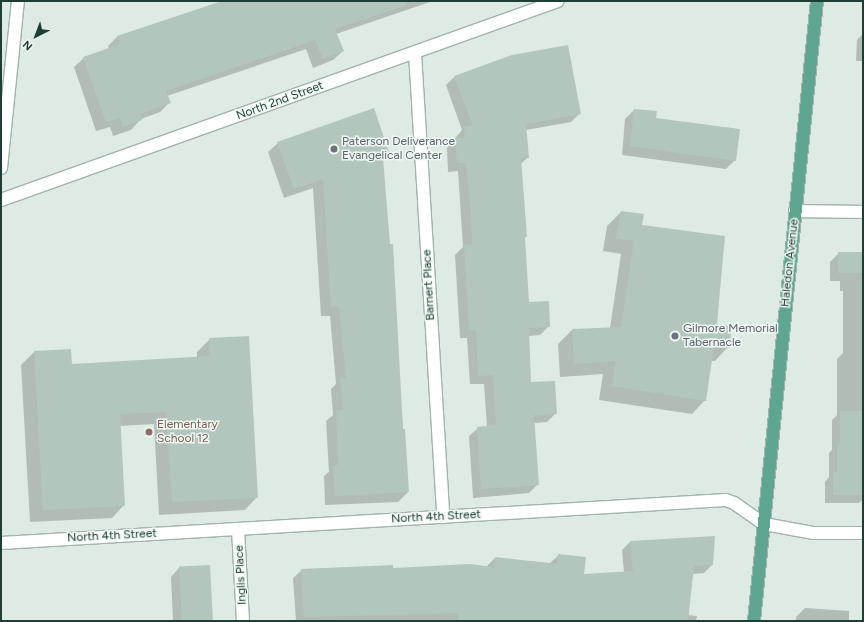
<!DOCTYPE html>
<html>
<head>
<meta charset="utf-8">
<style>
  body { margin:0 }
  #map { position:relative; width:864px; height:622px; overflow:hidden; background:#deebe5; font-family:Figtree,sans-serif }
  div>[style] { position:absolute }
  .shadow>* { inset:0; background:#0003 }
  .building>* { inset:0; background:#b3c6be; transform-origin:0 0 }
  .roads { filter:drop-shadow(1px 0 #a1b3ac) drop-shadow(-1px 0 #a1b3ac) drop-shadow(0 1px #a1b3ac) drop-shadow(0 -1px #a1b3ac) }
  .minor>* { height:12px; margin:-6px; padding:0 6px; transform-origin:6px; border-radius:6px; background:#fff }
  .primary>* { height:12px; margin:-6px; padding:0 6px; transform-origin:6px; border-radius:6px; background:#5ea592 }
  .dots>* { width:11px; height:11px; translate:-50% -50%; box-sizing:border-box; border:2px solid #eff8f3; border-radius:50% }
  span { translate:-50% -50%; white-space:nowrap; text-align:center; line-height:1.15; -webkit-text-stroke:3px #eff8f3; paint-order:stroke }
  .street-label { font-size:12px; color:#1e3d34 }
  .worship-label { font-size:12px; color:#5b616d }
  .left { translate:0 -50%; text-align:left }
  .education-label { font-size:12px; color:#785e54 }
  .frame { position:absolute; inset:0; border:2px solid #1e3d34; pointer-events:none }
  .north { position:absolute; left:16px; top:16px; width:40px; height:40px; -webkit-text-stroke:3px #eff8f3; paint-order:stroke; rotate:222deg; font-size:11px; font-weight:700; line-height:16px; text-align:center; color:#1e3d34 }
  .north::after { content:''; display:block; margin:auto; width:14px; height:18px; background:#1e3d34; clip-path:polygon(50% 0,100% 100%,50% 72%,0 100%) }
</style>
</head>
<body>
<div id="map">
  <div class="shadow">
    <div style="clip-path:polygon(225px 1px,433px 1px,336px 34px,343px 51px,333px 60px,313px 68px,306px 49px,167px 96px,169px 103px,160px 112px,141px 119px,131px 130px,113px 136px,110px 127px,96px 131px,74px 67px,84px 58px,109px 49px,108px 46px,117px 37px)"></div>
    <div style="clip-path:polygon(863px 34px,863px 61px,856px 61px,857px 40px)"></div>
    <div style="clip-path:polygon(454px 77px,580px 113px,571px 122px,526px 130px,528px 157px,520px 165px,528px 303px,549px 326px,540px 335px,528px 336px,530px 384px,556px 413px,547px 422px,534px 423px,538px 484px,529px 493px,473px 498px,469px 436px,478px 428px,487px 427px,484px 384px,470px 384px,467px 338px,460px 338px,455px 255px,463px 247px,458px 171px,448px 172px,447px 148px,462px 130px,446px 85px)"></div>
    <div style="clip-path:polygon(634px 110px,655px 119px,735px 160px,726px 169px,622px 155px,625px 119px)"></div>
    <div style="clip-path:polygon(278px 143px,389px 155px,382px 162px,408px 492px,398px 502px,325px 505px,324px 476px,329px 472px,326px 421px,333px 415px,331px 389px,336px 384px,330px 316px,321px 316px,313px 188px,284px 198px,268px 152px)"></div>
    <div style="clip-path:polygon(621px 212px,641px 226px,716px 325px,728px 347px,715px 361px,711px 361px,705px 400px,692px 414px,599px 400px,603px 374px,560px 377px,558px 344px,572px 330px,610px 328px,621px 254px,603px 251px,607px 226px)"></div>
    <div style="clip-path:polygon(839px 253px,863px 253px,863px 499px,859px 503px,825px 503px,825px 482px,829px 477px,829px 453px,832px 450px,832px 420px,837px 415px,837px 359px,843px 353px,843px 291px,840px 291px,840px 281px,830px 281px,830px 262px)"></div>
    <div style="clip-path:polygon(210px 339px,257px 497px,245px 510px,159px 515px,154px 424px,120px 426px,124px 505px,112px 518px,30px 522px,21px 365px,34px 352px,71px 365px,197px 358px,197px 352px)"></div>
    <div style="clip-path:polygon(630px 542px,712px 565px,704px 573px,692px 574px,688px 615px,697px 616px,696px 621px,296px 621px,293px 578px,302px 570px,486px 567px,495px 558px,550px 563px,559px 555px,583px 575px,624px 573px,622px 550px)"></div>
    <div style="clip-path:polygon(179px 568px,211px 621px,173px 621px,171px 577px)"></div>
    <div style="clip-path:polygon(805px 608px,849px 611px,849px 621px,796px 621px,796px 617px)"></div>
  </div>
  <div class="building">
    <div style="clip-path:polygon(222px 1px,406px 1px,407px 5px,335px 29px,344px 51px,323px 59px,315px 40px,166px 91px,171px 103px,140px 114px,142px 120px,123px 127px,120px 118px,106px 122px,83px 57px,120px 44px,117px 36px)"></div>
    <div style="clip-path:polygon(568px 45px,581px 114px,526px 124px,529px 158px,521px 158px,527px 237px,525px 237px,529px 302px,549px 301px,550px 327px,529px 328px,531px 382px,555px 381px,557px 414px,534px 415px,539px 485px,481px 489px,477px 427px,496px 425px,493px 375px,478px 376px,476px 330px,469px 330px,464px 245px,472px 244px,471px 213px,466px 163px,457px 163px,455px 138px,465px 138px,464px 127px,473px 126px,454px 76px,512px 55px)"></div>
    <div style="clip-path:polygon(374px 108px,390px 155px,383px 158px,390px 244px,393px 244px,403px 429px,405px 429px,409px 492px,335px 496px,333px 466px,338px 465px,336px 410px,343px 410px,340px 378px,346px 378px,339px 307px,331px 307px,323px 179px,294px 189px,277px 142px)"></div>
    <div style="clip-path:polygon(634px 109px,657px 111px,656px 118px,740px 129px,736px 161px,630px 146px)"></div>
    <div style="clip-path:polygon(621px 211px,644px 214px,642px 225px,725px 236px,717px 324px,732px 327px,729px 348px,714px 346px,706px 401px,612px 386px,616px 361px,574px 364px,572px 329px,621px 327px,634px 241px,616px 238px)"></div>
    <div style="left:838px;top:252px;width:25px;height:21px"></div>
    <div style="clip-path:polygon(249px 336px,258px 498px,172px 502px,166px 412px,120px 414px,125px 506px,43px 510px,34px 351px,71px 349px,72px 364px,210px 356px,209px 338px)"></div>
    <div style="clip-path:polygon(840px 411px,863px 411px,863px 495px,833px 495px,833px 472px,837px 472px,837px 444px,840px 444px)"></div>
    <div style="clip-path:polygon(715px 536px,713px 565px,694px 566px,688px 621px,458px 621px,459px 613px,304px 617px,301px 569px,393px 565px,393px 568px,470px 564px,494px 567px,495px 557px,557px 564px,558px 554px,586px 557px,584px 574px,633px 571px,630px 541px)"></div>
    <div style="left:210px;top:565px;width:56px;height:31px;rotate:87deg"></div>
  </div>
  <div class="roads">
    <div class="minor">
      <div style="left:415px;top:53px;width:465px;rotate:86.5deg"></div>
      <div style="left:1px;top:168px;width:168px;rotate:-84.2deg"></div>
      <div style="left:1px;top:200px;width:591px;rotate:-19.66deg"></div>
      <div style="left:795px;top:211px;width:68px;rotate:0.8deg"></div>
      <div style="left:238px;top:529px;width:92px;rotate:86.9deg"></div>
      <div style="left:1px;top:543px;width:726px;rotate:-3.39deg"></div>
      <div style="left:726px;top:500px;width:9px;rotate:21deg"></div>
      <div style="left:734px;top:503px;width:37px;rotate:35deg"></div>
      <div style="left:764px;top:524px;width:51px;rotate:10.2deg"></div>
      <div style="left:814px;top:533px;width:49px"></div>
    </div>
    <div class="primary">
      <div style="left:754px;top:621px;width:623px;rotate:-84.2deg"></div>
    </div>
  </div>
  <div class="dots">
    <div style="left:334px;top:149px;background:#6b7280"></div>
    <div style="left:675px;top:336px;background:#6b7280"></div>
    <div style="left:149px;top:432px;background:#8d6e63"></div>
  </div>
  <div class="street-label">
    <span style="left:280px;top:101px;rotate:-20deg">North 2nd Street</span>
    <span style="left:790px;top:263px;rotate:-84deg">Haledon Avenue</span>
    <span style="left:429px;top:285px;rotate:-93deg">Barnert Place</span>
    <span style="left:436px;top:517px;rotate:-3deg">North 4th Street</span>
    <span style="left:112px;top:536px;rotate:-3deg">North 4th Street</span>
    <span style="left:241px;top:575px;rotate:-93deg">Inglis Place</span>
  </div>
  <div class="worship-label">
    <span class="left" style="left:342px;top:149px">Paterson Deliverance<br>Evangelical Center</span>
    <span class="left" style="left:683px;top:336px">Gilmore Memorial<br>Tabernacle</span>
  </div>
  <div class="education-label">
    <span class="left" style="left:157px;top:432px">Elementary<br>School 12</span>
  </div>
  <div class="frame"></div>
  <div class="north">N</div>
</div>
</body>
</html>
